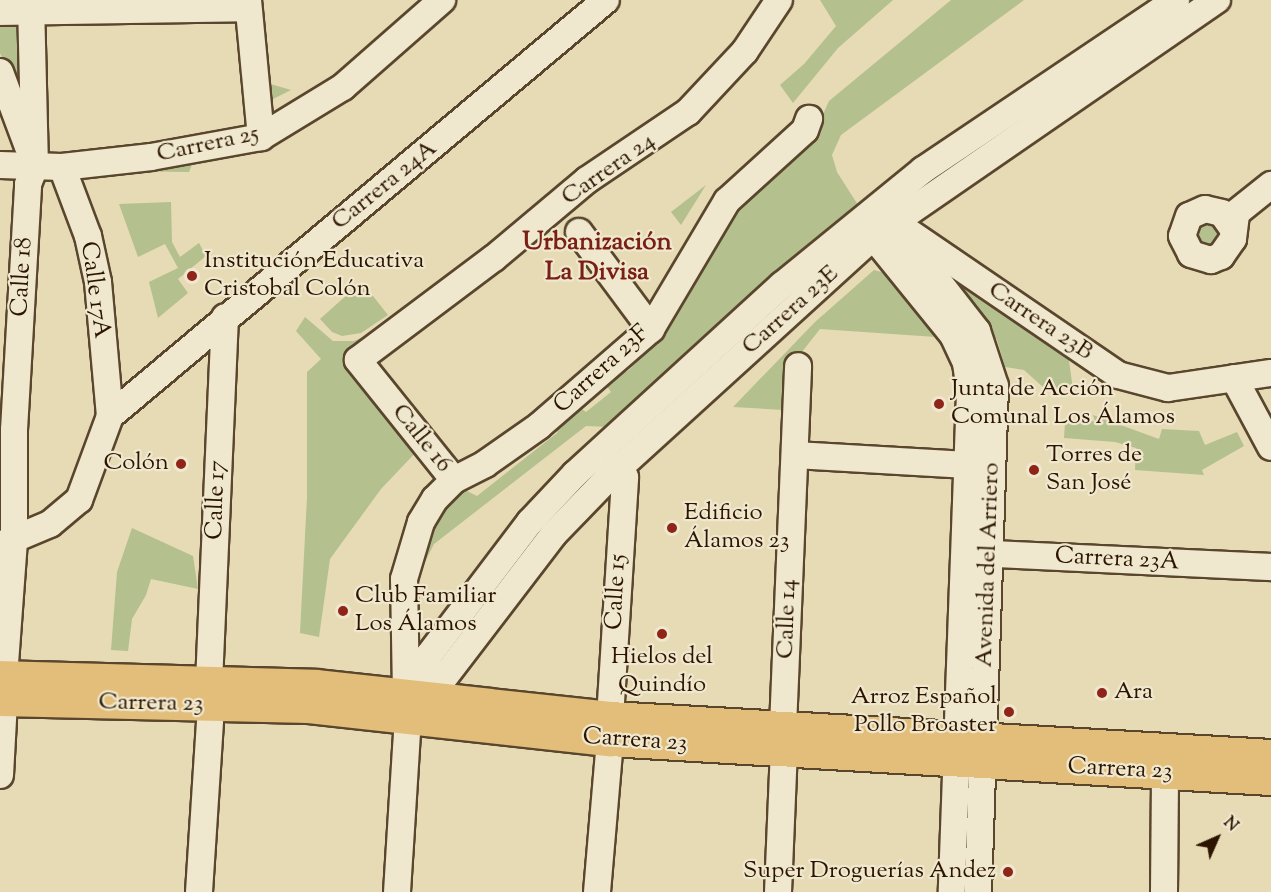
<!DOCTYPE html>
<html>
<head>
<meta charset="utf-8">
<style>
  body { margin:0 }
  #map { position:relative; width:1271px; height:892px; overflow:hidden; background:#e6dbb5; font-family:"Sorts Mill Goudy",serif }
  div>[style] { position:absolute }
  .green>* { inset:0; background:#b4c08e }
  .roads { filter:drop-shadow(2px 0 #5a462d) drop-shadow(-2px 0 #5a462d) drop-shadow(0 2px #5a462d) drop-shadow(0 -2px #5a462d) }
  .minor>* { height:26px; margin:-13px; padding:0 13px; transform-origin:13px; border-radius:13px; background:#efe8cf }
  .major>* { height:32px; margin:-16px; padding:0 16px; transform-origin:16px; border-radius:16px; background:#e3be7a }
  .dots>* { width:16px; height:16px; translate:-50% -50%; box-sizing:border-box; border:3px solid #efe8cf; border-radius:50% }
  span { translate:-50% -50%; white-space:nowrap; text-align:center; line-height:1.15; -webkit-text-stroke:4.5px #efe8cf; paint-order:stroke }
  .street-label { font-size:24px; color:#2c1400 }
  .poi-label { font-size:24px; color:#2c1400 }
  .left { translate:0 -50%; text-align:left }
  .right { translate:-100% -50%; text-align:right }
  .neighbourhood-label { font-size:26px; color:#7a1f14; font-weight:700 }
  .north { position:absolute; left:1187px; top:808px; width:60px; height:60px; -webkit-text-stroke:4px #efe8cf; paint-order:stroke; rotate:45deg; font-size:16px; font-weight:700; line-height:24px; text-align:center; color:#2c1400 }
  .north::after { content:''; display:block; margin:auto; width:21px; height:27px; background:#2c1400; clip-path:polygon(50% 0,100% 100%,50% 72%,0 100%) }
</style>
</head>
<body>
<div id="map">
  <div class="green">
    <div style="clip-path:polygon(820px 0,893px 0,838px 48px,793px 103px,780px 85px,804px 64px,836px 26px)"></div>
    <div style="clip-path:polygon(951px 0,1024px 0,841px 135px,832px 155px,837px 172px,858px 205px,610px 427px,586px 426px,434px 544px,417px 578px,429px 531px,454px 494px,465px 490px,477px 496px,557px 433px,560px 421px,578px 406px,586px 412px,611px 392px,606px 385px,629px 370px,664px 334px,741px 201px,819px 123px,829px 101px)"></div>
    <div style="clip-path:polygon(12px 20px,22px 26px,22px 106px,0 53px,0 22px)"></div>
    <div style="clip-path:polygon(267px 83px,291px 90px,267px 102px)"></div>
    <div style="clip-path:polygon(195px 157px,189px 172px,105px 171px)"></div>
    <div style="clip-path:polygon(706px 185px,681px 225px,671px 212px)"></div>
    <div style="clip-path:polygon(171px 202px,172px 242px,180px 257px,199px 243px,206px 256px,178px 279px,188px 293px,158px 318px,149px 282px,178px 268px,165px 244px,138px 257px,119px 204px)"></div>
    <div style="clip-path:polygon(1211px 220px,1223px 231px,1216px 248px,1198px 246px,1193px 229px,1196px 224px)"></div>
    <div style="clip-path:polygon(940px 264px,1068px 354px,1073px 389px,1044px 388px,1024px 370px,1005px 367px,997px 340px)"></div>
    <div style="clip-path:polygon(874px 270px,899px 277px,936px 337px,820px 329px,790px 367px,783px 410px,733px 407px,815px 322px)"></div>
    <div style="clip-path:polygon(358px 285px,365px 286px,388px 315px,361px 333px,342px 336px,332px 332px,320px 319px)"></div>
    <div style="clip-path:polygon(305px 317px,333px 341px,354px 341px,374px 332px,376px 335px,346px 357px,419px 449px,381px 489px,330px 559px,319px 637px,300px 633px,307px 497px,307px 372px,321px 359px,296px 331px)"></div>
    <div style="clip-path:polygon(1093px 415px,1159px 439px,1162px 429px,1199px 431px,1205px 445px,1237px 432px,1244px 446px,1202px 470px,1204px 475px,1135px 470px,1136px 448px,1115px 442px,1064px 438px,1065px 423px,1095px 421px)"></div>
    <div style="clip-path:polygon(132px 528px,193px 556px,198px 589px,151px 579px,146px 595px,132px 619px,128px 651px,111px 650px,117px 572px)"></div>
  </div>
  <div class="roads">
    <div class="minor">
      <div style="left:248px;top:0;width:138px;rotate:84.6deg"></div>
      <div style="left:0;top:12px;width:248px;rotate:-0.9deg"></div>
      <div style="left:0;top:72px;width:80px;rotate:69.5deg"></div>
      <div style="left:0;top:165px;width:62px;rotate:1.8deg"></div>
      <div style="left:62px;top:167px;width:90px;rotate:-6.4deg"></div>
      <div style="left:151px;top:157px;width:112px;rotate:-10.3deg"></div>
      <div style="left:261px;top:137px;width:96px;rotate:-31.4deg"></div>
      <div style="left:343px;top:87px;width:132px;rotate:-41.3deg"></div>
      <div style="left:62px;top:167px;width:74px;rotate:69.4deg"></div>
      <div style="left:88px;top:236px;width:47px;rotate:77.7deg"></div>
      <div style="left:98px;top:282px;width:135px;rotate:84.9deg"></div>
      <div style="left:881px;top:208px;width:156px;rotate:52deg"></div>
      <div style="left:977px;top:331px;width:58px;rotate:71.9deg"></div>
      <div style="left:995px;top:386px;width:506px;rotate:91.92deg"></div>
      <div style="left:863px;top:224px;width:143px;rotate:51deg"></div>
      <div style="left:953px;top:335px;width:31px;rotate:65deg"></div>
      <div style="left:966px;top:363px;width:30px;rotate:82deg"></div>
      <div style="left:970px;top:393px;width:499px;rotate:92.1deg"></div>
      <div style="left:1233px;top:229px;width:19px;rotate:-125deg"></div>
      <div style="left:1222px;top:213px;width:17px;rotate:-167deg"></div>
      <div style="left:1205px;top:209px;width:17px;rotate:156deg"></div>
      <div style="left:1189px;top:216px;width:21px;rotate:109deg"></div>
      <div style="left:1182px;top:236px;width:20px;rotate:63deg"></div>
      <div style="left:1191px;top:254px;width:21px;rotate:17deg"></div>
      <div style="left:1211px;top:260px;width:11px;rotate:-22deg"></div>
      <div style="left:1221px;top:256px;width:21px;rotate:-55deg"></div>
      <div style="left:1233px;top:239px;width:26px;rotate:-83deg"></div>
      <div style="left:1236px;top:213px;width:45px;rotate:-38.7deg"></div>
      <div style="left:579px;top:232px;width:121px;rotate:53.4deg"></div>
      <div style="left:910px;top:233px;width:252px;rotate:34.3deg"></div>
      <div style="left:1118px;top:375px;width:52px;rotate:14.6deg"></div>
      <div style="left:1168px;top:388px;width:104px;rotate:-8.3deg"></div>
      <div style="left:1234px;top:378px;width:78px;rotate:61.8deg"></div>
      <div style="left:795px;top:455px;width:190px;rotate:3.3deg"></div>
      <div style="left:454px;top:480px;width:154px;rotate:-128.7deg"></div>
      <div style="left:358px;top:360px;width:170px;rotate:-36.9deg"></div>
      <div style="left:494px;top:258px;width:121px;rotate:-40deg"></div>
      <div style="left:587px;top:180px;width:122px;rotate:-34deg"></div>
      <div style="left:688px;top:112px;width:83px;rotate:-46.9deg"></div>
      <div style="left:745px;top:51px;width:61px;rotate:-56.3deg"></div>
      <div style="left:0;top:545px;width:54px;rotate:-22.8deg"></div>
      <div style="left:50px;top:524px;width:38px;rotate:-40deg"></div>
      <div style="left:79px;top:500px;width:90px;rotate:-69.7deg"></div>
      <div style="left:110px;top:416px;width:647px;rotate:-39.99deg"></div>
      <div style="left:973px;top:553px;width:298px;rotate:2.7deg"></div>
      <div style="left:4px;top:677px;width:135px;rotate:-85.8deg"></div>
      <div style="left:14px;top:542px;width:112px;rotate:-90deg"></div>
      <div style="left:14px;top:430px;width:246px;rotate:-86.7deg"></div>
      <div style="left:28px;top:184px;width:18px;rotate:-68deg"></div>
      <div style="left:35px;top:167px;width:167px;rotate:-91.4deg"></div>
      <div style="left:209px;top:683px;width:366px;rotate:-87.5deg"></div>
      <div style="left:406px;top:693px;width:44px;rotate:-58.8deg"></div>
      <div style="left:429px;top:655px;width:167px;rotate:-52.8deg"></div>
      <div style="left:530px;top:522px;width:66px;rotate:-46.8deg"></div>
      <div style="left:575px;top:474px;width:280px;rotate:-42.4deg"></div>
      <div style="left:782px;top:285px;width:182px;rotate:-39.2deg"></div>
      <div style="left:923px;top:170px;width:305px;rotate:-33.9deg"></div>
      <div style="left:406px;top:693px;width:114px;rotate:-91deg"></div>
      <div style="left:404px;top:579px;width:59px;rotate:-73.4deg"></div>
      <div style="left:421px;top:522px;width:27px;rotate:-59deg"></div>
      <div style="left:435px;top:499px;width:27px;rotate:-45deg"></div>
      <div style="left:454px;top:480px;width:35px;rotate:-27deg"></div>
      <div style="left:485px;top:464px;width:66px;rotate:-35.1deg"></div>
      <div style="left:539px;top:426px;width:148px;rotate:-40.9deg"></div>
      <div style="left:651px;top:329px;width:149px;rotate:-59.3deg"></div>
      <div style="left:727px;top:201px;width:105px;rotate:-42.3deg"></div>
      <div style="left:805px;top:130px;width:12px;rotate:-70deg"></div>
      <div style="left:430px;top:696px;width:203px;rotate:-52.6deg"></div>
      <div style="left:553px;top:535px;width:78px;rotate:-46deg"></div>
      <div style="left:607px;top:479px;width:360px;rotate:-42.3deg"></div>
      <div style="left:873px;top:237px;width:418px;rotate:-34.6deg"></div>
      <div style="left:610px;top:718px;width:241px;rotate:-86.4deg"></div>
      <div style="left:625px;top:477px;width:12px;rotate:-114deg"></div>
      <div style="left:783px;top:727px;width:361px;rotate:-87.6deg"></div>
      <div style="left:0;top:775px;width:75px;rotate:-86.9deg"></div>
      <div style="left:199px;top:892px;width:187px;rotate:-86.3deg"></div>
      <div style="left:397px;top:892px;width:176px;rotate:-86.4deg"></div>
      <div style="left:597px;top:892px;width:153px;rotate:-85.1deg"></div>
      <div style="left:778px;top:892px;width:142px;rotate:-87.6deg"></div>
      <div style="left:1164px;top:892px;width:120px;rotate:-89.5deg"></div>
    </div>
    <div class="major">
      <div style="left:0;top:677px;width:316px;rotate:1.6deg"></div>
      <div style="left:316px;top:686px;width:296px;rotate:6.2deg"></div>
      <div style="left:610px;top:718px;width:662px;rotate:3.29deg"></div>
      <div style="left:0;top:700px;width:309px;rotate:1.3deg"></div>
      <div style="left:309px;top:707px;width:303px;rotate:6.3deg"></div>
      <div style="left:610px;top:740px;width:662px;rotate:3.38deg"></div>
    </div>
  </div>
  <div class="dots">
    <div style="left:192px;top:276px;background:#8f2418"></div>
    <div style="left:939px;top:404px;background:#8f2418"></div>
    <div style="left:181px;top:464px;background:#8f2418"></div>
    <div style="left:1034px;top:470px;background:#8f2418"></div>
    <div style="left:672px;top:528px;background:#8f2418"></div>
    <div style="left:343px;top:611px;background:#8f2418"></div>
    <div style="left:662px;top:634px;background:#8f2418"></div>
    <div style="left:1102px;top:693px;background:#8f2418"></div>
    <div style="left:1009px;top:712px;background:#8f2418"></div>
    <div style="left:1008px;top:872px;background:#8f2418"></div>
  </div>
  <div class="street-label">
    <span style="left:208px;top:145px;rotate:-12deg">Carrera 25</span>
    <span style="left:609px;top:170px;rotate:-35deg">Carrera 24</span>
    <span style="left:385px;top:186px;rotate:-39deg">Carrera 24A</span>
    <span style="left:23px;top:277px;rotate:-87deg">Calle 18</span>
    <span style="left:94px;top:290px;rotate:82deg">Calle 17A</span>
    <span style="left:791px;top:311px;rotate:-42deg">Carrera 23E</span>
    <span style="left:1040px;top:322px;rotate:34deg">Carrera 23B</span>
    <span style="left:602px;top:370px;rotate:-42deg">Carrera 23F</span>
    <span style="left:421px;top:439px;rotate:51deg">Calle 16</span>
    <span style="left:217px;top:500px;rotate:-88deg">Calle 17</span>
    <span style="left:1117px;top:560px;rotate:3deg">Carrera 23A</span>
    <span style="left:989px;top:565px;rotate:-88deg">Avenida del Arriero</span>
    <span style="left:617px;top:592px;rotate:-87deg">Calle 15</span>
    <span style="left:788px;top:619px;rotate:-88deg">Calle 14</span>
    <span style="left:151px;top:704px;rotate:1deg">Carrera 23</span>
    <span style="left:635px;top:741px;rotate:4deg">Carrera 23</span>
    <span style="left:1120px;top:770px;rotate:3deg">Carrera 23</span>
  </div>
  <div class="poi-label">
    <span class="left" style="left:204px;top:276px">Institución Educativa<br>Cristobal Colón</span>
    <span class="left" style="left:951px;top:404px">Junta de Acción<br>Comunal Los Álamos</span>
    <span class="left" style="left:1046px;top:470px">Torres de<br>San José</span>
    <span class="right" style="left:169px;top:464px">Colón</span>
    <span class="left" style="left:684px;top:528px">Edificio<br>Álamos 23</span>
    <span class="left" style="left:355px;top:611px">Club Familiar<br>Los Álamos</span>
    <span style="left:662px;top:672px">Hielos del<br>Quindío</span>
    <span class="left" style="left:1114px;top:693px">Ara</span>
    <span class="right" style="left:997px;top:712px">Arroz Español<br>Pollo Broaster</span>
    <span class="right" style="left:996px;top:872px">Super Droguerías Andez</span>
  </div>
  <div class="neighbourhood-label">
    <span style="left:597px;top:258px">Urbanización<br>La Divisa</span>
  </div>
  <div class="north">N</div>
</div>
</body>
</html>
